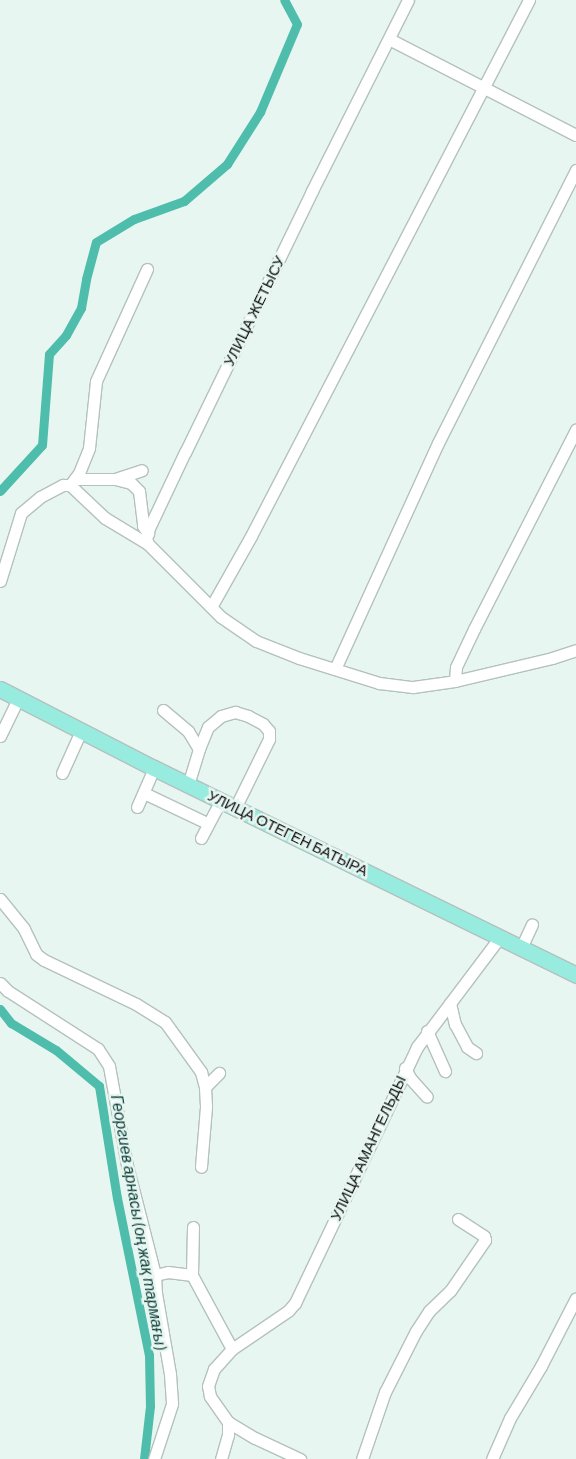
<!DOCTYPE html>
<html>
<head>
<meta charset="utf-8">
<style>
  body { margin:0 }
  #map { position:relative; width:576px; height:1459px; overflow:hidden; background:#e8f6f2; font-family:Barlow,sans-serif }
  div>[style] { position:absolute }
  .canal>* { height:9px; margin:-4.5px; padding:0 4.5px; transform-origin:4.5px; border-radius:4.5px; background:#4fbdab }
  .roads { filter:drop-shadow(1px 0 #b4c1be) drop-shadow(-1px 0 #b4c1be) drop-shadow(0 1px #b4c1be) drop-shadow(0 -1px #b4c1be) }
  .minor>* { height:11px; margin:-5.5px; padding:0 5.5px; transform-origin:5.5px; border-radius:5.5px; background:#fff }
  .major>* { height:15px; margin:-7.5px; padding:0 7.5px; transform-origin:7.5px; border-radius:7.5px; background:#97ecdf }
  span { translate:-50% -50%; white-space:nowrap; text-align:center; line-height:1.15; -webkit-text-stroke:5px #e8f6f2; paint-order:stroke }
  .street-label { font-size:15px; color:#0f1312 }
  .water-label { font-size:16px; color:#0c3e37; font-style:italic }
</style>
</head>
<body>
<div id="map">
  <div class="canal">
    <div style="left:0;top:491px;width:62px;rotate:-47.6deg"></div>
    <div style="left:42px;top:445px;width:91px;rotate:-85.6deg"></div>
    <div style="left:49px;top:354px;width:25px;rotate:-48deg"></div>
    <div style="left:66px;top:335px;width:31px;rotate:-61deg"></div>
    <div style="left:81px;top:308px;width:29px;rotate:-80deg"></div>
    <div style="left:86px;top:279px;width:38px;rotate:-75deg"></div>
    <div style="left:96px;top:242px;width:44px;rotate:-31.2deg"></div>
    <div style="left:134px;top:219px;width:53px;rotate:-19.8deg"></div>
    <div style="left:184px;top:201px;width:57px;rotate:-40.7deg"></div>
    <div style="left:227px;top:164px;width:62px;rotate:-57.6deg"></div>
    <div style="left:260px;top:112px;width:95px;rotate:-67.2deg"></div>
    <div style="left:297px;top:24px;width:27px;rotate:-118deg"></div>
    <div style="left:0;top:1009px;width:18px;rotate:52deg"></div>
    <div style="left:11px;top:1023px;width:52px;rotate:31deg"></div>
    <div style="left:56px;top:1050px;width:56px;rotate:39.9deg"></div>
    <div style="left:99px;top:1086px;width:113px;rotate:80.9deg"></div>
    <div style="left:117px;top:1198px;width:160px;rotate:78.5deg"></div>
    <div style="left:149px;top:1355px;width:51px;rotate:88.9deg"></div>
    <div style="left:150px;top:1406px;width:53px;rotate:96.5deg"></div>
  </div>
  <div class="roads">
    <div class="minor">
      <div style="left:408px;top:0;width:214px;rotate:116.7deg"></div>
      <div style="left:312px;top:191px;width:290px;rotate:115.9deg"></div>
      <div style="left:185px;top:452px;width:84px;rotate:115.3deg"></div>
      <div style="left:149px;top:528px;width:10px;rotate:107deg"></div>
      <div style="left:146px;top:538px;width:6px;rotate:72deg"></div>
      <div style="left:148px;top:544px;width:103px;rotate:45deg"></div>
      <div style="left:221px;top:617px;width:42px;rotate:34.4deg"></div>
      <div style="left:256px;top:641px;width:46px;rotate:21.6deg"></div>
      <div style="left:299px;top:658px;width:84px;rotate:17.4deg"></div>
      <div style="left:379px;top:683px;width:34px;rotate:7deg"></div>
      <div style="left:413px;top:687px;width:42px;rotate:-8.1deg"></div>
      <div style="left:455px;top:681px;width:100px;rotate:-13.3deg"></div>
      <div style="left:552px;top:658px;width:25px;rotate:-18deg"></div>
      <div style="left:389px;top:39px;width:210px;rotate:27.2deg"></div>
      <div style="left:75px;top:479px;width:40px"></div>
      <div style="left:115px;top:479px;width:28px;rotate:-18deg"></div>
      <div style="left:115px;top:479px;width:16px;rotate:14deg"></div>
      <div style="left:131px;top:483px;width:11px;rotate:45deg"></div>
      <div style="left:139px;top:491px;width:35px;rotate:83deg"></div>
      <div style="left:143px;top:526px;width:9px;rotate:54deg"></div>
      <div style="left:70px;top:485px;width:15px;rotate:-53deg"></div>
      <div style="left:79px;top:473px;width:27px;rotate:-68deg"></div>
      <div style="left:89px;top:448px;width:67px;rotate:-84deg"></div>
      <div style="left:96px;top:381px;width:123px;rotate:-65.5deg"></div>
      <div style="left:0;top:581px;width:71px;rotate:-72.8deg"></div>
      <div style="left:21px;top:513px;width:25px;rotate:-40deg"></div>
      <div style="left:40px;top:497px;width:26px;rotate:-28deg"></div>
      <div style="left:63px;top:485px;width:7px"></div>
      <div style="left:70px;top:485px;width:48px;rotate:43.3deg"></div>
      <div style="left:105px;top:518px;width:50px;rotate:31.2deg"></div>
      <div style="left:211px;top:607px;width:81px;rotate:-60.6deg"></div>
      <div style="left:251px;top:536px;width:604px;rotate:-62.59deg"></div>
      <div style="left:335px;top:669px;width:248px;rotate:-65.5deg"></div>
      <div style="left:438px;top:443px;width:306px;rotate:-63.2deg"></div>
      <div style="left:455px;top:681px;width:14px;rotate:-86deg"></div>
      <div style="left:456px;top:667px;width:42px;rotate:-64.7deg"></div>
      <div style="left:474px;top:629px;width:224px;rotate:-62.9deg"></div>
      <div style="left:163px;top:710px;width:33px;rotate:40deg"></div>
      <div style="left:188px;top:731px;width:21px;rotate:59deg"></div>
      <div style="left:0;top:736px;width:41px;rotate:-64.1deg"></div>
      <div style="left:62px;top:773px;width:46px;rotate:-65.7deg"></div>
      <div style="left:188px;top:785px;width:38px;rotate:-73deg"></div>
      <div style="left:199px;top:749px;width:24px;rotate:-68deg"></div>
      <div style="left:208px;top:727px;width:17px;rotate:-40deg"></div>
      <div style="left:221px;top:716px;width:15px;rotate:-16deg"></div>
      <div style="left:235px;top:712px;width:14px;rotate:17deg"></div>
      <div style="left:248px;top:716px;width:17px;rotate:28deg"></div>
      <div style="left:263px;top:724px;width:9px;rotate:49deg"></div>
      <div style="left:269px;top:731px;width:8px;rotate:90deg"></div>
      <div style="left:269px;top:739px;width:77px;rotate:116.2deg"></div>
      <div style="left:144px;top:793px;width:70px;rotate:25.5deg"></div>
      <div style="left:137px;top:807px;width:43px;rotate:-66.4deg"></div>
      <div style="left:201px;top:838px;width:43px;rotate:-62.2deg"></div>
      <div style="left:0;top:899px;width:38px;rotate:51deg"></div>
      <div style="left:24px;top:929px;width:28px;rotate:64deg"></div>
      <div style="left:36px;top:954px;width:10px;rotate:37deg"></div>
      <div style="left:44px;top:960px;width:102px;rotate:25.6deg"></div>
      <div style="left:136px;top:1004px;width:34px;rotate:32deg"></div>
      <div style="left:165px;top:1022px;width:62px;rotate:54.2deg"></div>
      <div style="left:201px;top:1072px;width:16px;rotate:75deg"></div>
      <div style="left:205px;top:1087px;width:20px;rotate:87deg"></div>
      <div style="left:206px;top:1107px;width:60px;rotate:94.8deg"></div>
      <div style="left:521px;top:948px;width:26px;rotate:-65deg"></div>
      <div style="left:0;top:983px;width:11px;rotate:45deg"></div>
      <div style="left:8px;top:991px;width:107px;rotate:32.8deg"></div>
      <div style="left:98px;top:1049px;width:20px;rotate:57deg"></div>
      <div style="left:109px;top:1066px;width:101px;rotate:79.7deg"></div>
      <div style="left:127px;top:1165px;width:114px;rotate:75.7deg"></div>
      <div style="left:155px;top:1275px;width:18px;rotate:87deg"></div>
      <div style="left:156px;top:1293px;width:82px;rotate:80.2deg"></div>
      <div style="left:170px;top:1374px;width:30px;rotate:86deg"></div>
      <div style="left:172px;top:1404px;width:58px;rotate:108.1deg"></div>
      <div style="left:450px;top:1003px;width:22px;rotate:77deg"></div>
      <div style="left:455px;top:1024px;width:26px;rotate:62deg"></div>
      <div style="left:467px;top:1047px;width:11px;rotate:34deg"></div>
      <div style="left:427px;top:1031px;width:44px;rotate:65.8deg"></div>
      <div style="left:405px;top:1068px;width:11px;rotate:63deg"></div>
      <div style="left:410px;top:1078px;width:25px;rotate:48deg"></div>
      <div style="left:205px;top:1087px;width:20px;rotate:-45deg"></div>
      <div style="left:193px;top:1227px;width:48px;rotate:91.2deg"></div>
      <div style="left:192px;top:1275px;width:84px;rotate:61.6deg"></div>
      <div style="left:155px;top:1275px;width:13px;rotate:-13deg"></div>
      <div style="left:168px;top:1272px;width:24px;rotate:7deg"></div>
      <div style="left:228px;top:1422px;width:31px;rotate:31deg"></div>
      <div style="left:255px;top:1438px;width:50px;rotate:25deg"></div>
      <div style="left:221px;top:1459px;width:25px;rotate:-74deg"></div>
      <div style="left:228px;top:1435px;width:13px;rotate:-90deg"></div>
      <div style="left:228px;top:1422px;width:32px;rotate:-125deg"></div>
      <div style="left:210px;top:1396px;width:10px;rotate:-101deg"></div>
      <div style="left:208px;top:1386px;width:18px;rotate:-71deg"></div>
      <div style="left:214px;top:1369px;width:27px;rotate:-48deg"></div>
      <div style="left:232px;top:1349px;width:68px;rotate:-34.2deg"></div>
      <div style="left:288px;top:1311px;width:11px;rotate:-49deg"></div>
      <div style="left:295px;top:1303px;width:284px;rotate:-64.5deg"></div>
      <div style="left:417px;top:1047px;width:136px;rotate:-53deg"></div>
      <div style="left:362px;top:1459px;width:71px;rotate:-71.1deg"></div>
      <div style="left:385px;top:1392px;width:68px;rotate:-63.1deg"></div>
      <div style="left:416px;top:1331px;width:24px;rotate:-57deg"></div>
      <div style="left:429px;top:1311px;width:29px;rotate:-44deg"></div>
      <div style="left:450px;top:1291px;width:62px;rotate:-55.5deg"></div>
      <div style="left:485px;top:1240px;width:4px;rotate:-104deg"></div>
      <div style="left:484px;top:1236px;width:31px;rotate:-147deg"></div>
      <div style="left:492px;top:1459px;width:45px;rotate:-66.3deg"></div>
      <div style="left:510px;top:1418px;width:61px;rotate:-59.2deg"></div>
      <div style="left:541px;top:1366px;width:76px;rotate:-62.8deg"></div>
    </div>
    <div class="major">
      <div style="left:0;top:689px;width:173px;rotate:27.2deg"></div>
      <div style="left:154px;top:768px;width:470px;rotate:26.1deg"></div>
    </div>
  </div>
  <div class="street-label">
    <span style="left:254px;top:311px;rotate:-64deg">УЛИЦА ЖЕТЫСУ</span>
    <span style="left:288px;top:833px;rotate:26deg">УЛИЦА ОТЕГЕН БАТЫРА</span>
    <span style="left:368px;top:1148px;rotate:-65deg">УЛИЦА АМАНГЕЛЬДЫ</span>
  </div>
  <div class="water-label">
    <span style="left:139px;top:1222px;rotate:80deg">Георгиев арнасы (оң жақ тармағы)</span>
  </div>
</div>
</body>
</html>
